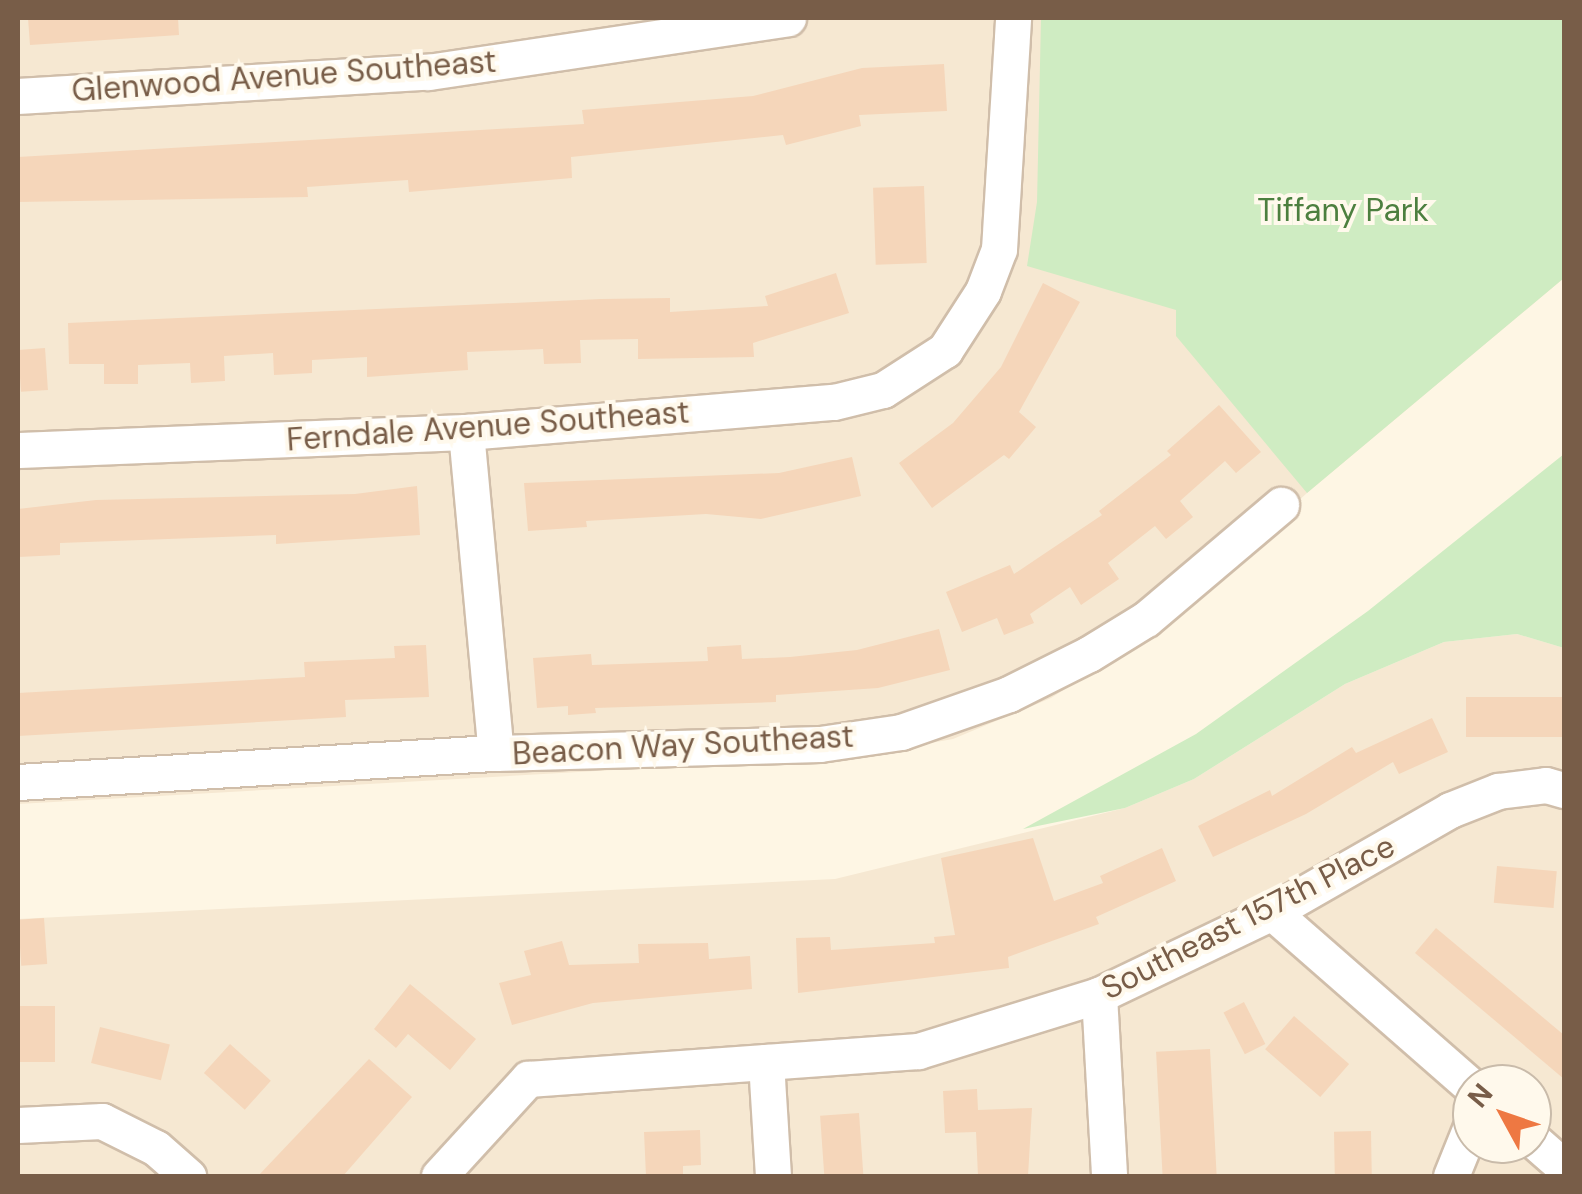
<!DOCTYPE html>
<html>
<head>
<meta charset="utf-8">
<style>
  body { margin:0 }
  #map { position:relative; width:1582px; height:1194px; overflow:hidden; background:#fef6e4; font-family:"DM Sans",sans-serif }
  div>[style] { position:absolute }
  .residential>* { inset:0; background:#f6e8d2 }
  .green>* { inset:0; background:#cfecc2 }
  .building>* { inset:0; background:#f5d6ba; transform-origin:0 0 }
  .roads { filter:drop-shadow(2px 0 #d0beaa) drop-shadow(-2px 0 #d0beaa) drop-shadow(0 2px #d0beaa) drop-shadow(0 -2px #d0beaa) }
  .minor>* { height:35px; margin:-17.5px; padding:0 17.5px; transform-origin:17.5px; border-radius:17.5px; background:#fff }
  span { translate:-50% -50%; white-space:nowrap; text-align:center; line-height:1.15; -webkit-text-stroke:8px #fff9ec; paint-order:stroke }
  .street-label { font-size:32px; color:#785d48 }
  .park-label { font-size:32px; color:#4c7f3f }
  .frame { position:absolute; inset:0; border:20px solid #785d48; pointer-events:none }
  .north { position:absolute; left:1452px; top:1064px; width:100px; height:100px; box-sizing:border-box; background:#fff9ec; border:2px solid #c9bbaa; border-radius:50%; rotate:310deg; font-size:28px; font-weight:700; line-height:40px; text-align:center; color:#785d48 }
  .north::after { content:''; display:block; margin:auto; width:35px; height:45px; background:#ee7842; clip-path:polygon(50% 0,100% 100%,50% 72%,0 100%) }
</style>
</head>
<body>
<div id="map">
  <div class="residential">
    <div style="clip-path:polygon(18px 18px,1564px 18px,1564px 278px,1307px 493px,1157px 630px,1051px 698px,953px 739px,868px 754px,701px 765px,18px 804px)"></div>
    <div style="clip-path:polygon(evenodd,1517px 634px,1564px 648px,1564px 1176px,18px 1176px,18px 919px,835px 879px,1125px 808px,1194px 779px,1345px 684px,1444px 642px,1517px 634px,1472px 1084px,1532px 1084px,1532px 1144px,1472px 1144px,1472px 1084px)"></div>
  </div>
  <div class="green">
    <div style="clip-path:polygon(1041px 18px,1564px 18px,1564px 278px,1307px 493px,1176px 336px,1176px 310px,1027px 266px,1037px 202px)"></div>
    <div style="clip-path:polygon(1564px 454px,1564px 648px,1517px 634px,1444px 642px,1345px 684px,1194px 779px,1125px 808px,1023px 829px,1196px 734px,1368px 611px)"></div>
  </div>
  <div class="building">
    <div style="clip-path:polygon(28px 18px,178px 18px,179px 35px,30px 45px)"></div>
    <div style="clip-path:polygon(944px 64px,947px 111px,859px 115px,861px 126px,786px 145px,783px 135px,571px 157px,572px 178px,409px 192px,408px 180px,307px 187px,308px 197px,18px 202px,18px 157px,584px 124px,582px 110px,753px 96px,862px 68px)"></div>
    <div style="left:924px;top:186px;width:77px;height:51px;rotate:88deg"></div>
    <div style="clip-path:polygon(836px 273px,849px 313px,753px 343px,754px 357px,638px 359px,638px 339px,580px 340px,581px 363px,544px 364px,543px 349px,467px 352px,468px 370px,367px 377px,367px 357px,312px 360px,312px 373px,274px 375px,273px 353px,224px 356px,225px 381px,191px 383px,190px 363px,138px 365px,138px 384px,104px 384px,104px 364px,69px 364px,68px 323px,601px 299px,670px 298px,670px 312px,768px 306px,765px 296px)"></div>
    <div style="clip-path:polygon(1043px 283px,1080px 302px,1019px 412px,1036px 427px,1009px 459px,1004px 455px,932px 508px,899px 463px,953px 423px,1001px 367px)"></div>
    <div style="left:45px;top:348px;width:42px;height:27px;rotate:86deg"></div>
    <div style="clip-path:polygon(1219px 405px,1261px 452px,1236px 473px,1225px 461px,1180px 501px,1193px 517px,1166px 539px,1155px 526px,1108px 563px,1119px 579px,1081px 605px,1070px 587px,1030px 614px,1034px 623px,1004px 635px,997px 618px,962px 632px,946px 592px,1010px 565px,1014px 574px,1102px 515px,1099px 511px,1171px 455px,1167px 451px)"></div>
    <div style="clip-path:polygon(852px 457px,861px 496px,761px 519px,706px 514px,586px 521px,587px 527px,528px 531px,524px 483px,779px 473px)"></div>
    <div style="clip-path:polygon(417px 486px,420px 535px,276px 544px,276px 535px,60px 543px,60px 555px,18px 557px,18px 509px,96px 500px,355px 494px)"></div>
    <div style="clip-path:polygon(939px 629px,950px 670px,878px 688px,776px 695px,776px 702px,595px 708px,596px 713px,568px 715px,568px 706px,537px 708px,533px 658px,591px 654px,592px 665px,708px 661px,707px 647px,741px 645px,742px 659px,790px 657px,857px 650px)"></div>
    <div style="clip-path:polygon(426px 645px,429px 697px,345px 700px,346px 717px,18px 736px,18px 693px,305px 677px,304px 662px,395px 658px,394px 646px)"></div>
    <div style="left:1564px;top:697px;width:40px;height:98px;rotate:90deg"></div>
    <div style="clip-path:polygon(1432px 718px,1448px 752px,1399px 774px,1393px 762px,1306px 814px,1213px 857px,1198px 826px,1270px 790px,1272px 796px,1352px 747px,1356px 753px)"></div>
    <div style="clip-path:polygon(1033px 838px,1054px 901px,1103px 883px,1100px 876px,1162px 848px,1176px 881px,1096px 917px,1099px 924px,1008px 957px,1009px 968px,798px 993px,796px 938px,830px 937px,831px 950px,935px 943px,934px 937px,955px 935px,941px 858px)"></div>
    <div style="left:1497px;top:866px;width:60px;height:37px;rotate:5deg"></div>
    <div style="left:44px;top:918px;width:46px;height:26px;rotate:86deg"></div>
    <div style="clip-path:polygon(1436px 928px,1564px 1035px,1564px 1079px,1415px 953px)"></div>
    <div style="clip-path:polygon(562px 941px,569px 965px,639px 963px,638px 944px,708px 943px,709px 959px,750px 956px,752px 989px,593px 1003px,512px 1025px,499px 983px,531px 975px,524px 951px)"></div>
    <div style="clip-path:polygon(410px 984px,476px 1039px,450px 1070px,408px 1034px,396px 1048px,374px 1029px)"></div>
    <div style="left:1244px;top:1002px;width:47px;height:23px;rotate:63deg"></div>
    <div style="left:18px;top:1006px;width:37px;height:56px"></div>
    <div style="left:1294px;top:1016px;width:73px;height:44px;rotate:41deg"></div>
    <div style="left:100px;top:1027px;width:72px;height:37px;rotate:14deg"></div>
    <div style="left:230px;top:1044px;width:55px;height:39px;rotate:42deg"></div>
    <div style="left:1210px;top:1049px;width:127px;height:54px;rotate:87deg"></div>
    <div style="clip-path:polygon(369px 1059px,412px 1097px,343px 1176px,258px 1176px)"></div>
    <div style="clip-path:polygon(977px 1089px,978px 1110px,1032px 1108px,1028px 1176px,978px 1176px,976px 1132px,945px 1133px,943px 1091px)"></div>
    <div style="left:859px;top:1113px;width:63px;height:39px;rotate:86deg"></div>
    <div style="clip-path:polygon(700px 1130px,701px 1165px,683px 1166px,683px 1176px,646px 1176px,644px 1132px)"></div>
    <div style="left:1371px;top:1131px;width:45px;height:37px;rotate:89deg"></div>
  </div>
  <div class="roads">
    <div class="minor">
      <div style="left:18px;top:96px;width:411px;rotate:-3.4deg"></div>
      <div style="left:428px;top:72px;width:364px;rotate:-8.5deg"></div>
      <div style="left:466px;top:432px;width:322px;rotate:84.7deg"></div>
      <div style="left:18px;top:450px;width:448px;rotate:-2.3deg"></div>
      <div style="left:466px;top:432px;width:369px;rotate:-4.7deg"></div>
      <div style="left:834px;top:402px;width:50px;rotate:-13.8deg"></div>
      <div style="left:883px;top:390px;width:74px;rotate:-32.8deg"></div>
      <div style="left:945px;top:350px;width:70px;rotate:-57.2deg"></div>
      <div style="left:983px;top:291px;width:45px;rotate:-69.1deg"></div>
      <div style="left:999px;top:249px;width:231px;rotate:-86.5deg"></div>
      <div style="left:18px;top:782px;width:479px;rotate:-3.5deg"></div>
      <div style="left:496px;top:753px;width:324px;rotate:-1.6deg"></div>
      <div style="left:820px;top:744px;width:82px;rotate:-8.4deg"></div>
      <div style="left:901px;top:732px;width:114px;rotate:-19.4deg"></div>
      <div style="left:1009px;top:694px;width:89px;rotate:-26.6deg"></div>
      <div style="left:1089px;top:654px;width:67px;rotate:-31.6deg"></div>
      <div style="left:1146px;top:619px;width:177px;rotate:-40.2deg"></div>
      <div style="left:1272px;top:912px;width:266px;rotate:41.2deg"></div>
      <div style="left:1099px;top:995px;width:181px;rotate:86.8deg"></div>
      <div style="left:766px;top:1062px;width:114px;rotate:86.5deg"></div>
      <div style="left:18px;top:1125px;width:84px;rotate:-2.7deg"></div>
      <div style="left:102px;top:1121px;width:60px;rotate:26.6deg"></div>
      <div style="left:156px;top:1148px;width:43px;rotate:41.2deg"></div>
      <div style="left:1532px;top:1139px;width:43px;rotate:41.2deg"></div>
      <div style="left:439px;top:1176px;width:132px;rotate:-47.5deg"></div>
      <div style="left:528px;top:1079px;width:391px;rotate:-4.1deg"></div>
      <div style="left:918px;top:1051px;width:189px;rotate:-17.2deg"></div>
      <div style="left:1099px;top:995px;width:192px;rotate:-25.6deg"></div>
      <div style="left:1272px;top:912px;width:205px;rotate:-29.8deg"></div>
      <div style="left:1450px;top:810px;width:52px;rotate:-21.6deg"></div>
      <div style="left:1498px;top:791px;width:48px;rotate:-7.1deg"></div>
      <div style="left:1546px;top:785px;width:19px;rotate:16deg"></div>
      <div style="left:1451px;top:1176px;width:56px;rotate:-68deg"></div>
    </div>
  </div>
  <div class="street-label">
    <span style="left:284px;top:76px;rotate:-4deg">Glenwood Avenue Southeast</span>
    <span style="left:488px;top:426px;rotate:-4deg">Ferndale Avenue Southeast</span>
    <span style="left:683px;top:745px;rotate:-3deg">Beacon Way Southeast</span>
    <span style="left:1248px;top:917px;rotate:-27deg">Southeast 157th Place</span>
  </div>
  <div class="park-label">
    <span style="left:1343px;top:210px">Tiffany Park</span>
  </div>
  <div class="frame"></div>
  <div class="north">N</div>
</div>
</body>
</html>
